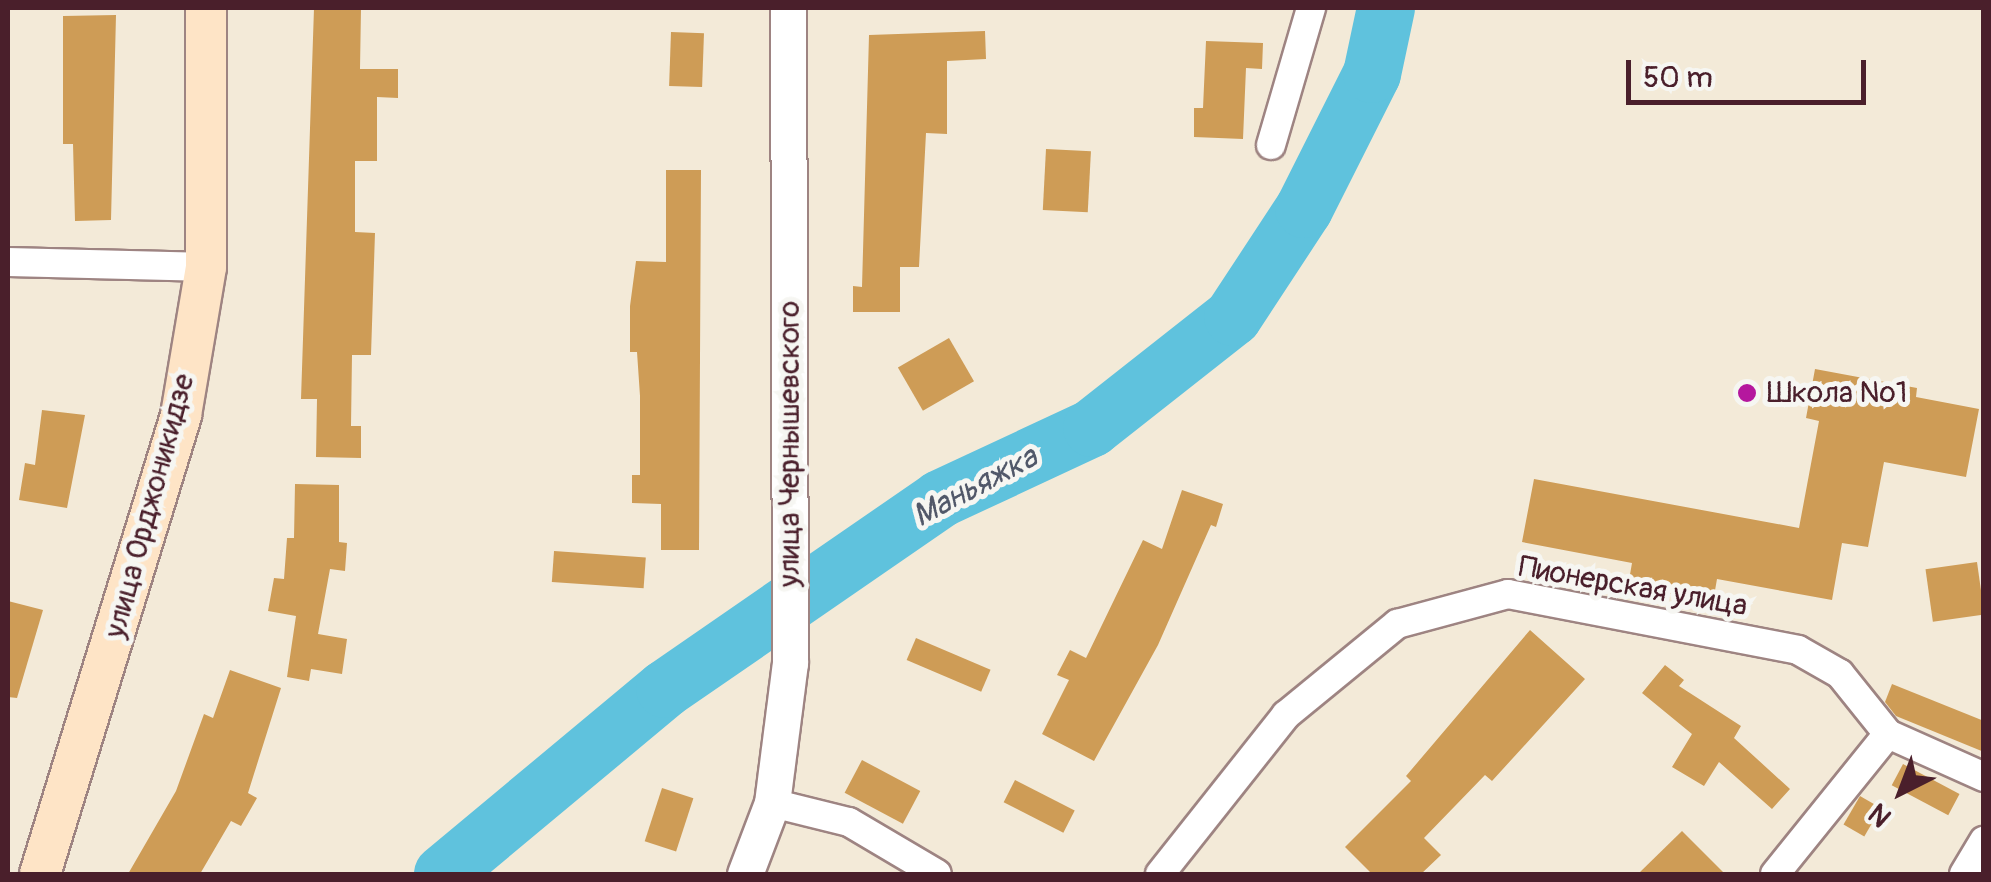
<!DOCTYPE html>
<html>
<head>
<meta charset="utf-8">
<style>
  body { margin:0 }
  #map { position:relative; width:1991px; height:882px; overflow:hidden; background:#f3ead8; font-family:Pangolin,sans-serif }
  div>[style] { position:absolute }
  .river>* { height:58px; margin:-29px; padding:0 29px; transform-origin:29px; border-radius:29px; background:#5fc2dd }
  .building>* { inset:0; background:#ce9c56; transform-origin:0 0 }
  .roads { filter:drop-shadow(2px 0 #9e8482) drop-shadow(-2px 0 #9e8482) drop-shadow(0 2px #9e8482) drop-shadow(0 -2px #9e8482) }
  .minor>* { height:28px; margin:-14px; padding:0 14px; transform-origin:14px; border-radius:14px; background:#fff }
  .tertiary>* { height:35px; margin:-17.5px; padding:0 17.5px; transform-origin:17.5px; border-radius:17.5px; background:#fff }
  .secondary>* { height:40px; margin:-20px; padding:0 20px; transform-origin:20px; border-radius:20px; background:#fee4c6 }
  .dots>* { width:28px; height:28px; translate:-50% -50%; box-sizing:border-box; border:5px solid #f6f6f2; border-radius:50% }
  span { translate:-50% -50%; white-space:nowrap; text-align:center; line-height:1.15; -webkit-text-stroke:10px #f6f6f2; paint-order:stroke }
  .poi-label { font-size:30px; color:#4a1f2b }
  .left { translate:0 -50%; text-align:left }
  .street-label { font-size:30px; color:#4a1f2b }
  .water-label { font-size:32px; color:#515869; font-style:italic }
  .frame { position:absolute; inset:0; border:10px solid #4a1f2b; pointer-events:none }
  .north { position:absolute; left:1851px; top:742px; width:100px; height:100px; -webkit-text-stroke:8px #f6f6f2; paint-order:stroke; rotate:222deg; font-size:28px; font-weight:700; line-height:40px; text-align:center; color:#4a1f2b }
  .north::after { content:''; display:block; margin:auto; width:35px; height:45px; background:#4a1f2b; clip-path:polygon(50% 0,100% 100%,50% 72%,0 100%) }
  .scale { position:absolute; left:1626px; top:60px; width:240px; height:45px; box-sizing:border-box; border:5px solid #4a1f2b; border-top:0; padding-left:12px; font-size:30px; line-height:35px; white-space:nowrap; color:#4a1f2b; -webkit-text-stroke:8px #f6f6f2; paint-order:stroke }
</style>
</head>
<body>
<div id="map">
  <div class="river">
    <div style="left:443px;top:874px;width:289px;rotate:-39.8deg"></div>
    <div style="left:665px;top:689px;width:334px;rotate:-34.6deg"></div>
    <div style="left:940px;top:499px;width:168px;rotate:-25deg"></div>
    <div style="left:1092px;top:428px;width:179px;rotate:-38.2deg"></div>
    <div style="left:1233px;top:317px;width:129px;rotate:-56.7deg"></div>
    <div style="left:1304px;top:209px;width:151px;rotate:-63.3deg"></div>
    <div style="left:1372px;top:74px;width:67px;rotate:-78deg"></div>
  </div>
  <div class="building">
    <div style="clip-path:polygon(314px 8px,361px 8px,360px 69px,398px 69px,398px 98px,377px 97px,377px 161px,355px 161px,355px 232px,375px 233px,371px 355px,352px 355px,351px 426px,361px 426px,361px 458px,316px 457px,317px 399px,301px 399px)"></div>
    <div style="clip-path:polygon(116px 15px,111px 220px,75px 221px,73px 144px,63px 144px,63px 16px)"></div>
    <div style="clip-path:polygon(985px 31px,986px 59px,947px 61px,947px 134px,926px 133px,919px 267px,900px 267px,900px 312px,853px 312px,853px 286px,862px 287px,869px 35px)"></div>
    <div style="left:671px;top:32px;width:33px;height:54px;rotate:2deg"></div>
    <div style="clip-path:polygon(1206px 41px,1263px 43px,1262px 69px,1246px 68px,1243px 139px,1194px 137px,1194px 108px,1203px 108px)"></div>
    <div style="left:1046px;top:149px;width:45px;height:61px;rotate:3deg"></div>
    <div style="clip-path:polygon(666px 170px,701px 170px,699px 550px,661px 550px,661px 504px,632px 503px,632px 475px,640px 475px,640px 396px,637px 352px,630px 352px,630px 306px,636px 261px,666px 262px)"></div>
    <div style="left:949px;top:338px;width:50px;height:59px;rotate:60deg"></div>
    <div style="clip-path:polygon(1815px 369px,1917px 388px,1916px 397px,1979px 409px,1966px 477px,1884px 462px,1868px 547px,1842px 543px,1832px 600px,1717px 579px,1713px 602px,1628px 586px,1632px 563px,1522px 542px,1534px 479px,1799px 528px,1819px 421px,1806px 418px)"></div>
    <div style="clip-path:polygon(42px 410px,85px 415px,67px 508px,19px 500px,25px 463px,35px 465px)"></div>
    <div style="clip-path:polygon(295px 484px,339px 485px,339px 542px,347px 543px,345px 571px,330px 569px,318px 634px,347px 639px,342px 674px,311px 669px,309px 681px,287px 677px,296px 616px,268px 611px,274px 578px,284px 579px,287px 538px,294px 538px)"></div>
    <div style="clip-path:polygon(1182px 490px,1223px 504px,1216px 527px,1211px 525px,1158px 645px,1094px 761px,1042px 734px,1069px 680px,1057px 675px,1070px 650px,1086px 658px,1143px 540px,1162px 549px)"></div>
    <div style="left:554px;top:551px;width:92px;height:31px;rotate:4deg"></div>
    <div style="left:1977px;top:562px;width:53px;height:52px;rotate:82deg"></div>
    <div style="clip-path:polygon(8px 601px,43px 610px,17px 698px,8px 697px)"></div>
    <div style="clip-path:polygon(1530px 630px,1585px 679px,1492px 781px,1485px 775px,1424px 838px,1441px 855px,1421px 874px,1372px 874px,1345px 847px,1411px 781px,1406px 776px)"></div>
    <div style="left:916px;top:638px;width:81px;height:24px;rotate:23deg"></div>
    <div style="clip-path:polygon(1665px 665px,1684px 680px,1679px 686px,1741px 726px,1734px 738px,1790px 789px,1772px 809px,1719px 762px,1704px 786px,1672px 767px,1692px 734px,1642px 693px)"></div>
    <div style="clip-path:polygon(230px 670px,281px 688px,248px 793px,257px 798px,241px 826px,231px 821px,200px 874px,128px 874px,176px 791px,204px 714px,213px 718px)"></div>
    <div style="clip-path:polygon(1892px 684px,1984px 721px,1984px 752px,1896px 716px,1885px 702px)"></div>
    <div style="left:862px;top:760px;width:66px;height:37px;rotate:28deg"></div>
    <div style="left:1903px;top:764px;width:64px;height:24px;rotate:28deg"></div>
    <div style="left:1015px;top:780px;width:67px;height:25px;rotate:27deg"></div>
    <div style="left:662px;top:788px;width:33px;height:56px;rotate:18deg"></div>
    <div style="left:1860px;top:796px;width:24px;height:33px;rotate:30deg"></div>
    <div style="clip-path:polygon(1682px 831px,1725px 874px,1638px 874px)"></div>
  </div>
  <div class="roads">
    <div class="minor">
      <div style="left:1271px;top:145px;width:143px;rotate:-73.7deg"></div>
      <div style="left:8px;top:262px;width:198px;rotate:1.4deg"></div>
      <div style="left:772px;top:803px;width:79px;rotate:13.9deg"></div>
      <div style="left:849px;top:822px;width:102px;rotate:30.6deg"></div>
      <div style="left:1160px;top:874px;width:203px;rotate:-51.6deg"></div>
      <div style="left:1286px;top:715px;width:144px;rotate:-39.3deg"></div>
      <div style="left:1397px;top:624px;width:115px;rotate:-15.1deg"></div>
      <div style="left:1508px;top:594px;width:295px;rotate:10.9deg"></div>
      <div style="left:1798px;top:650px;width:48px;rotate:29.7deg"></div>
      <div style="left:1840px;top:674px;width:77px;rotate:51.3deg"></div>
      <div style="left:1888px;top:734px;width:105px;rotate:24.1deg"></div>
      <div style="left:1775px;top:874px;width:180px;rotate:-51.1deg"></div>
      <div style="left:1964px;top:874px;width:39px;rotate:-59deg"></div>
    </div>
    <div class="tertiary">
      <div style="left:745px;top:874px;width:76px;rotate:-69.2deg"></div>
      <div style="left:772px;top:803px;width:141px;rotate:-82.7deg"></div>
      <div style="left:790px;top:663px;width:655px;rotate:-90.17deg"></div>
    </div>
    <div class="secondary">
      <div style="left:40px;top:874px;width:480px;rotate:-72.9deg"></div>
      <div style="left:181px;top:415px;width:150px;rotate:-80.4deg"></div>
      <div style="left:206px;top:267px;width:259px;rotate:-90deg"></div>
    </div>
  </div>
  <div class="dots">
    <div style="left:1747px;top:393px;background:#b5179e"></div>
  </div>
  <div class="poi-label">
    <span class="left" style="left:1767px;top:393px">Школа №1</span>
  </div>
  <div class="street-label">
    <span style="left:790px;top:444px;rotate:-90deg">улица Чернышевского</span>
    <span style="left:150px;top:506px;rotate:-75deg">улица Орджоникидзе</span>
    <span style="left:1633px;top:587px;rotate:10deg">Пионерская улица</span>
  </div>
  <div class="water-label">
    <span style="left:975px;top:487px;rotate:-28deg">Маньяжка</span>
  </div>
  <div class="frame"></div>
  <div class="north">N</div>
  <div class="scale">50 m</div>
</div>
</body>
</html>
